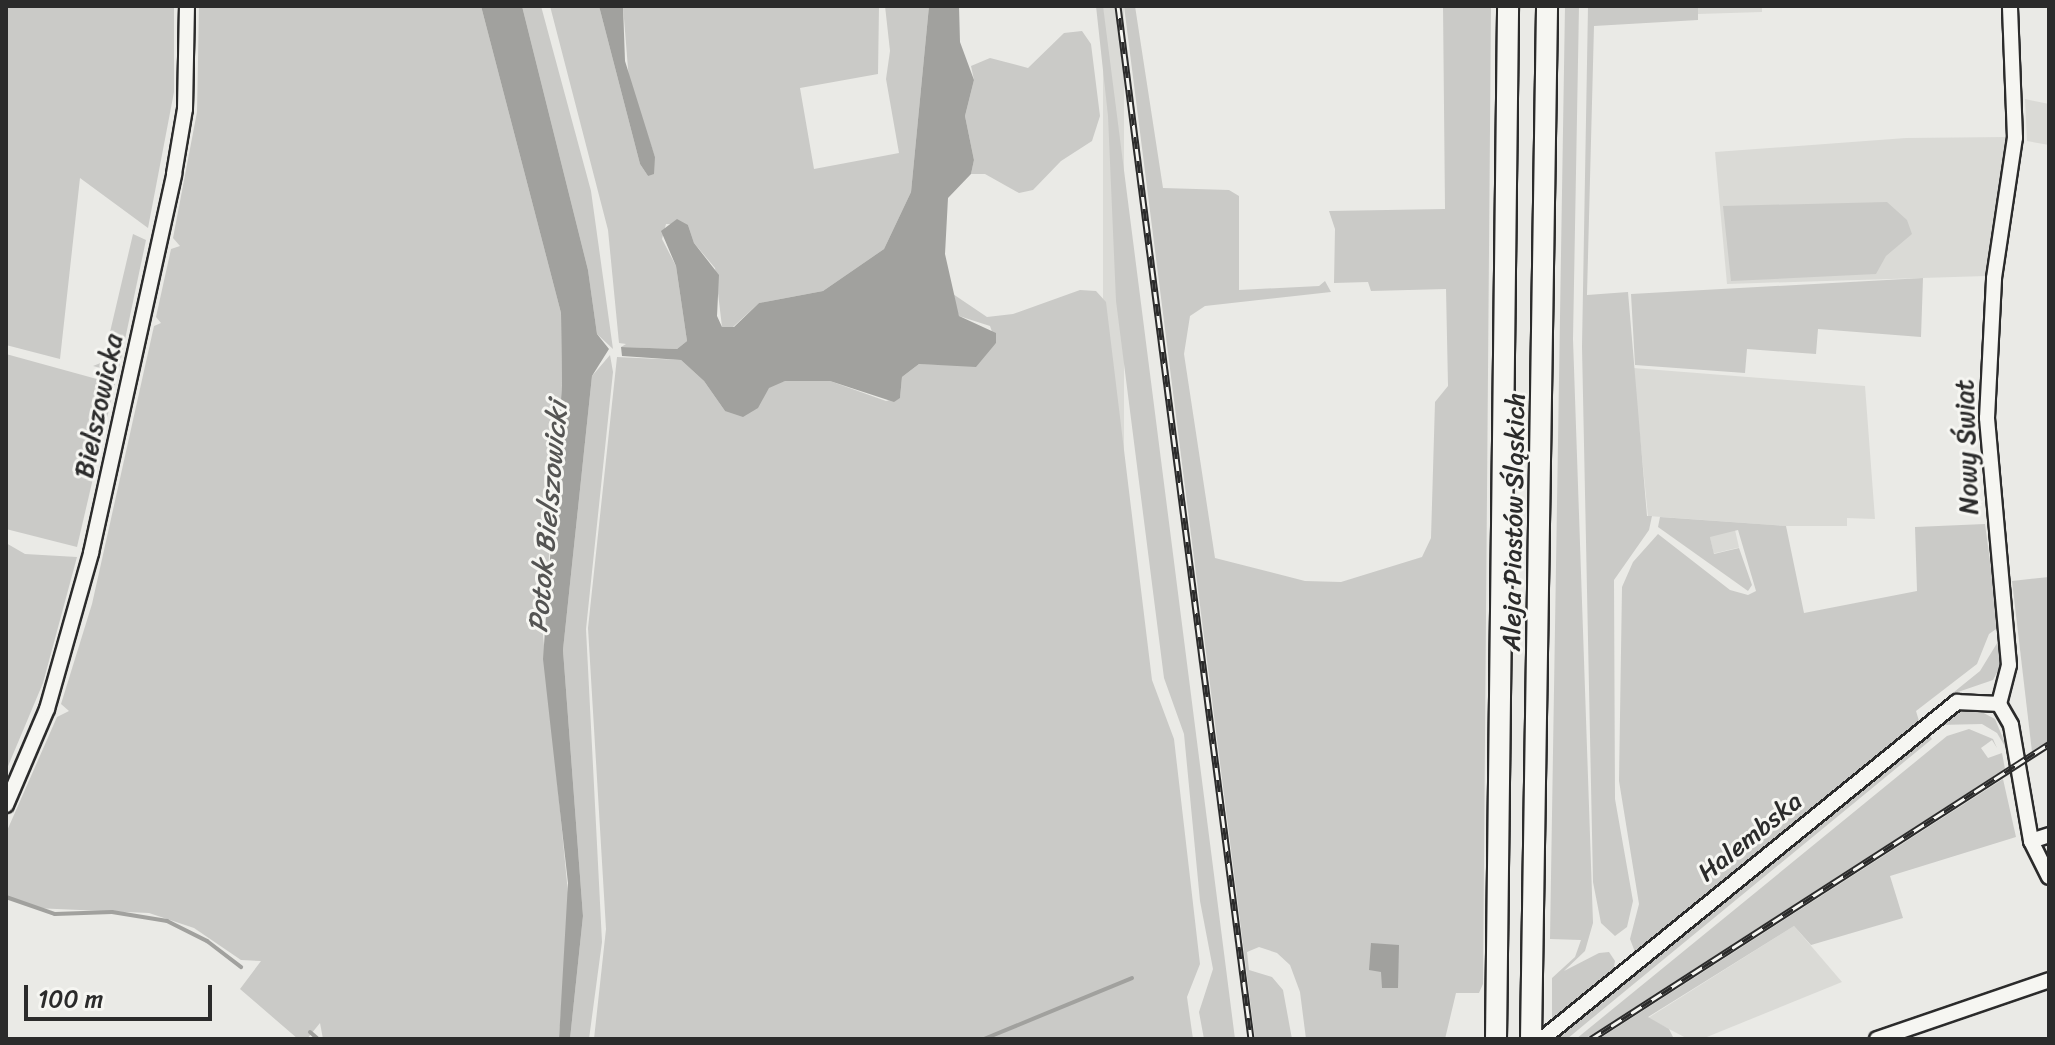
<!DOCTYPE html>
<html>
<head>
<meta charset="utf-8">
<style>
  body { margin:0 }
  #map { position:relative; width:2055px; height:1045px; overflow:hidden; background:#eaeae6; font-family:Sriracha,sans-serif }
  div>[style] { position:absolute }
  .built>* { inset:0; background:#dadad6; transform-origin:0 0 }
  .green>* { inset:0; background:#cacac7 }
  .water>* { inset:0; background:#a1a19e }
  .stream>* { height:4px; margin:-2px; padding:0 2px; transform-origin:2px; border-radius:2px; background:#a1a19e }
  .roads { filter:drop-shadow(2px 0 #2b2b2b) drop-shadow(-2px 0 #2b2b2b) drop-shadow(0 2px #2b2b2b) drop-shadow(0 -2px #2b2b2b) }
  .minor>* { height:14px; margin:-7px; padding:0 7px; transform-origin:7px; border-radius:7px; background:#f6f6f2 }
  .highway>* { height:20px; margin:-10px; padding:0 10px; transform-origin:10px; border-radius:10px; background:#f6f6f2 }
  .rail>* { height:7px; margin-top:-3.5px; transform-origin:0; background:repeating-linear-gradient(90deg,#f6f6f2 0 12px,#2b2b2b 0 24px); box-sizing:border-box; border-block:2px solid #2b2b2b }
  span { translate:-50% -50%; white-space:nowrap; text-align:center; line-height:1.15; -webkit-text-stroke:6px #f6f6f2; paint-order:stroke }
  .street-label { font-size:26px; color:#2b2b2b }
  .water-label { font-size:28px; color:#545453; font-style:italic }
  .frame { position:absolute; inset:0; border:8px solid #2b2b2b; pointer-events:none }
  .scale { position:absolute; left:24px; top:985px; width:188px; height:36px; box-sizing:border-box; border:4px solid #2b2b2b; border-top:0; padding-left:10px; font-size:24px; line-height:28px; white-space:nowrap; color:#2b2b2b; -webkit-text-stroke:6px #f6f6f2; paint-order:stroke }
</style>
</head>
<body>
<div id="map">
  <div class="built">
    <div style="left:1103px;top:6px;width:21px;height:1041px"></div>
    <div style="clip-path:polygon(1698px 6px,1762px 6px,1762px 12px,1698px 14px)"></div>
    <div style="clip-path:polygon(2025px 99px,2049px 104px,2049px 145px,2027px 141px)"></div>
    <div style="clip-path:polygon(2007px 137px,1986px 276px,1727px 284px,1715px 152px,1906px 138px)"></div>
    <div style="clip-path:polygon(1633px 368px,1865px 386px,1875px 519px,1847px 518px,1847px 526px,1786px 526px,1648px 516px)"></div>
    <div style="left:1735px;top:530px;width:18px;height:26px;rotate:77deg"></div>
    <div style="clip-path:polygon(1794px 926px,1842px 982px,1702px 1039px,1688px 1039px,1648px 1018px)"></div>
  </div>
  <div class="green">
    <div style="clip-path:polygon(6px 6px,174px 6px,174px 92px,148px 228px,80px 178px,60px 359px,6px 345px)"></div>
    <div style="clip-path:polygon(199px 6px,481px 6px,561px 313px,562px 385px,543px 635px,569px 903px,559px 1039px,323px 1039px,320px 1023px,307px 1039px,298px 1039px,240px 989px,261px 961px,241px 960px,194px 928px,149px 913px,34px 908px,6px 895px,6px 833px,57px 717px,69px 711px,61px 704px,92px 604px,154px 326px,161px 323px,156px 317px,171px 249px,180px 246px,173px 238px,197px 112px)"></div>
    <div style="clip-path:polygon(522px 6px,541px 6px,591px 191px,613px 349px,597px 334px,588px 270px)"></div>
    <div style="clip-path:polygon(550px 6px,599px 6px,640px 164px,648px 176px,655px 157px,629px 81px,623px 6px,879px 6px,878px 74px,800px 88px,814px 169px,899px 153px,886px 79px,890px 51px,885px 6px,929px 6px,911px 192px,884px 249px,823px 291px,759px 303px,733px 327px,722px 327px,715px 268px,694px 243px,688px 225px,666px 224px,662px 239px,676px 266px,687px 341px,677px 349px,621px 347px,626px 344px,619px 343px,608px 230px)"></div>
    <div style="clip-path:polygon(1096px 6px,1103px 6px,1235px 1039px,1204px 1039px,1199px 1012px,1213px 969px,1200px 901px,1184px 734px,1164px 678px,1116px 301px,1108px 116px)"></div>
    <div style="clip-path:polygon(1124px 6px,1135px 6px,1163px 188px,1229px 190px,1239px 196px,1239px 290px,1319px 286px,1325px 281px,1331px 292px,1205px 306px,1190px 316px,1184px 354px,1215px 558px,1305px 581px,1341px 582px,1422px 557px,1431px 538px,1435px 402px,1448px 386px,1446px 289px,1371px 291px,1368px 282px,1334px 283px,1335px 229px,1329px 211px,1445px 209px,1443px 6px,1491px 6px,1483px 984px,1479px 993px,1456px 993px,1445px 1039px,1306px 1039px,1300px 992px,1290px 965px,1277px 953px,1259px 947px,1247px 952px,1249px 970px,1272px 977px,1283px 990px,1292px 1039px,1255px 1039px)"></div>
    <div style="clip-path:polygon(1565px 6px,1579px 6px,1573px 339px,1593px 923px,1585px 951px,1564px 971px,1599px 953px,1609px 952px,1615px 961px,1613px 972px,1552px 1023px,1552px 978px,1575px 957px,1581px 940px,1550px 939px)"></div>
    <div style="clip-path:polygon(1588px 6px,1698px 6px,1698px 20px,1594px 26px,1587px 295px,1628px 292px,1647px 516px,1652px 516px,1649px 530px,1614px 580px,1615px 799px,1633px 901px,1627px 927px,1615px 936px,1601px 923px,1593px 882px,1582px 347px)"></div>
    <div style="clip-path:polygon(1082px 31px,1091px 44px,1100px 116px,1092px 141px,1061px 161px,1033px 190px,1019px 193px,985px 174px,971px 174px,974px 160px,965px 116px,974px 80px,971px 66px,990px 58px,1028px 68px,1064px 33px)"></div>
    <div style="clip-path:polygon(1887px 202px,1907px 220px,1912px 234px,1886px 256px,1876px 274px,1731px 281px,1723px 206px)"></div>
    <div style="clip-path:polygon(133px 234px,146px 240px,119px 368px,112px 371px,93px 366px,103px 362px)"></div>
    <div style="clip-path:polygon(1923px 278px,1921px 337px,1818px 329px,1816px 354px,1747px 349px,1745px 373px,1635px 365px,1631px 294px)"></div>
    <div style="clip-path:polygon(1080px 290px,1096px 291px,1106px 302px,1152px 680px,1174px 739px,1200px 964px,1187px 997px,1193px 1039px,594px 1039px,606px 929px,588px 628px,617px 357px,681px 360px,704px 381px,725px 411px,776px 383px,798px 378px,830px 381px,886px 401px,900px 398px,902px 377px,919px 364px,956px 365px,996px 343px,990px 326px,959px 316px,950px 292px,987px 317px,1013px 314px)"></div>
    <div style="clip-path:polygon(6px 354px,115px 384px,77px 547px,6px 529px)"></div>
    <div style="clip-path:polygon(610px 355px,613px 372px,586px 629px,602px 942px,589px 1039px,570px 1039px,583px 916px,563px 650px,592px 376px)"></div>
    <div style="clip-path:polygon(1660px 517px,1786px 526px,1804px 613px,1917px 591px,1915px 527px,1985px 524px,1999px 627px,1989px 634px,1977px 664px,1916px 711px,1919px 721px,1635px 952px,1630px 939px,1639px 904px,1619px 781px,1622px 587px,1633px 562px,1658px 534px,1730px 590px,1748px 595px,1756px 591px,1738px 530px,1710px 537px,1714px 554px,1739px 548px,1752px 585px,1748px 591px,1658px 527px)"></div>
    <div style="clip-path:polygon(6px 543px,25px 554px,77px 557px,43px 683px,6px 771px)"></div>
    <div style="clip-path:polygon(2049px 577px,2049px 741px,2032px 752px,2012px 581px)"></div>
    <div style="clip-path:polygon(1999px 640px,2001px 665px,1993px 680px,1958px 692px,1928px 713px,1980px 671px)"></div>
    <div style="clip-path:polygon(1964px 710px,1978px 710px,1995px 719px,2010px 755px,1997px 733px,1982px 724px,1938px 725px)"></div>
    <div style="clip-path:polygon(1969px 729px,1993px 739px,1997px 748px,1992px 740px,1981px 748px,1988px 758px,2002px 753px,2005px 769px,1585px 1039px,1576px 1039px,1947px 736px)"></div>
    <div style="clip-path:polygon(1928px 733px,1932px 739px,1596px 1015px,1567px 1039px,1552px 1039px)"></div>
    <div style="clip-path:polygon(2003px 779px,2016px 837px,1890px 876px,1903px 918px,1811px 945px,1794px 926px,1648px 1017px,1669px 1029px,1674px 1039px,1599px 1039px)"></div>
  </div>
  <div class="water">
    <div style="clip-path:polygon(481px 6px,522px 6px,588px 270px,597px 334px,609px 349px,592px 376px,563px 650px,583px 916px,570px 1039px,559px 1039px,568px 883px,543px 659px,562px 385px,561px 313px)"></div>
    <div style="clip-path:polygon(599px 6px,623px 6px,625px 61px,655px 157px,654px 174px,648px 176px,640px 164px)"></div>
    <div style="clip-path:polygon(929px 6px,959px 6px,960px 42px,974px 80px,965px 116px,974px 160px,971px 174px,948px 198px,945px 254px,959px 316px,996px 333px,996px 343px,976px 367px,919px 364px,902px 377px,900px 398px,894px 402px,830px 381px,785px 381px,769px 388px,758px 408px,743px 417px,725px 411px,704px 381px,681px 360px,622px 356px,621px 347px,677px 349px,687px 341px,676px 266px,661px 231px,677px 219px,688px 225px,694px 243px,719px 275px,717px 316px,722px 327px,734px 327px,759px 303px,823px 291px,884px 249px,911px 192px)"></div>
    <div style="clip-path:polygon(1371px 943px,1399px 945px,1398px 988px,1382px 988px,1381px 972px,1369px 970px)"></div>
  </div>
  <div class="stream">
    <div style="left:6px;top:897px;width:52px;rotate:19.1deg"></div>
    <div style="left:55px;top:914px;width:57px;rotate:-2deg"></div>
    <div style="left:112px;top:912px;width:56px;rotate:9.3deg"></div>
    <div style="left:167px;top:921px;width:45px;rotate:26.6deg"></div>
    <div style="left:207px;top:941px;width:43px;rotate:37.4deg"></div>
    <div style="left:310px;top:1032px;width:11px;rotate:41deg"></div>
    <div style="left:984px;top:1039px;width:160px;rotate:-22.4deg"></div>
  </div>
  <div class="roads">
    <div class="minor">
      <div style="left:1999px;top:704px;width:40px;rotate:-75.6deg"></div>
      <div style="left:2009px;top:665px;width:248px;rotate:-95.1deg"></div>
      <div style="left:1987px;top:418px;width:140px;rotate:-87.1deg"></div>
      <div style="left:1994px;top:278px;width:142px;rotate:-81.5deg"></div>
      <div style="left:2015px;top:138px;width:132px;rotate:-92.2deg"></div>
      <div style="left:1999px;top:704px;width:24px;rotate:60deg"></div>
      <div style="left:2011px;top:725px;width:118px;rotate:80.2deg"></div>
      <div style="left:2031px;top:841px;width:40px;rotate:63.4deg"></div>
      <div style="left:6px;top:805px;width:104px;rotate:-66.9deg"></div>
      <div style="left:47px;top:709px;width:162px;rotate:-74.2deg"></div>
      <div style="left:91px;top:553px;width:388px;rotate:-77.6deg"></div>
      <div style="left:174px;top:174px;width:66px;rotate:-80.4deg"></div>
      <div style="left:185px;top:109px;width:103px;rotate:-88.9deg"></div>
      <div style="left:2031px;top:841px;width:19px;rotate:-18deg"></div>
      <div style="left:1542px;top:1039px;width:535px;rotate:-39.08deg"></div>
      <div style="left:1957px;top:702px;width:42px;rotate:2.7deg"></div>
      <div style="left:1877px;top:1039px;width:182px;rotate:-18.9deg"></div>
    </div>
    <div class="highway">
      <div style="left:1496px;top:1039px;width:1033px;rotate:-89.33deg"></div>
      <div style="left:1531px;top:1039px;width:1033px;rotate:-89.11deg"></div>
    </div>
  </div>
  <div class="rail">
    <div style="left:1118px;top:6px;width:1042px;rotate:82.66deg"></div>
    <div style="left:1591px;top:1039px;width:545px;rotate:-32.79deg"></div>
  </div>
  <div class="street-label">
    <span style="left:99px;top:406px;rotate:-78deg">Bielszowicka</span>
    <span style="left:1967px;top:447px;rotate:-92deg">Nowy Świat</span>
    <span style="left:1514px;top:522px;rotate:-89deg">Aleja Piastów Śląskich</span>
    <span style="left:1750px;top:837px;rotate:-39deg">Halembska</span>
  </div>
  <div class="water-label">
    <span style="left:548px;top:517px;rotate:-85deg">Potok Bielszowicki</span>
  </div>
  <div class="frame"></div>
  <div class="scale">100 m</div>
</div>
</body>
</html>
